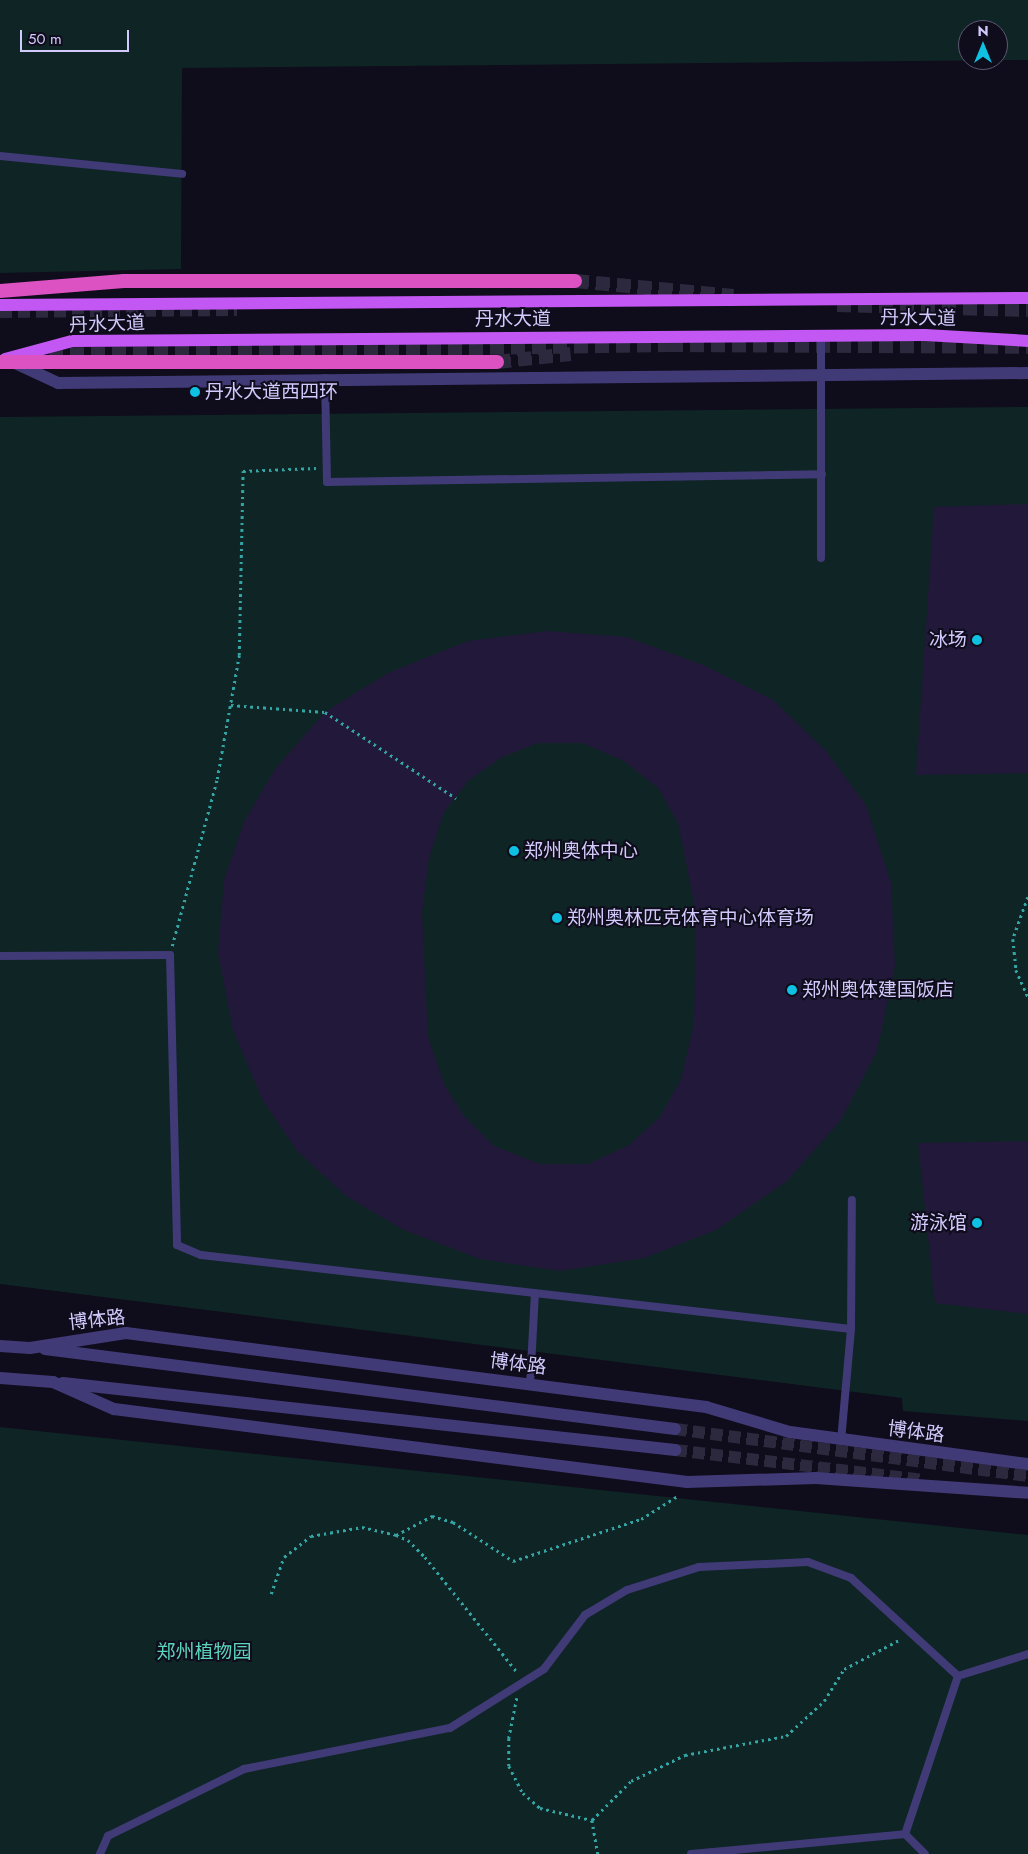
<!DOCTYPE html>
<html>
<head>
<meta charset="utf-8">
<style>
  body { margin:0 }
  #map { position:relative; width:1028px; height:1854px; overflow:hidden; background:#0f0c1b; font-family:Jost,"Noto Sans SC",sans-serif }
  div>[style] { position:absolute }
  .green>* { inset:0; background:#0f2424 }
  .building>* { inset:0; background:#22193a }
  .tertiary-tunnel>* { height:12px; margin-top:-6px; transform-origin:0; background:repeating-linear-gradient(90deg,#2c283d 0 12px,transparent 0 18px) }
  .primary-tunnel>* { height:12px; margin-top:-6px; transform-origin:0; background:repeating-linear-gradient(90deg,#2c283d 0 12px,transparent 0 18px) }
  .trunk-tunnel>* { height:14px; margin-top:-7px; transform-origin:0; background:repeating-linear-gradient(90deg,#2c283d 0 14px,transparent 0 21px) }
  .path>* { height:2.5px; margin-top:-1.25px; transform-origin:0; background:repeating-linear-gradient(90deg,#34a5a5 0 2.5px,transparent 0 6.5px) }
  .service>* { height:8px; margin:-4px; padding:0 4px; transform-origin:4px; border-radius:4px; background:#403a77 }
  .minor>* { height:12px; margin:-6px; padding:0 6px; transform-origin:6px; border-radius:6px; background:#403a77 }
  .tertiary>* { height:12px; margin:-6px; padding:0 6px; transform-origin:6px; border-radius:6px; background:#403a77 }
  .primary>* { height:12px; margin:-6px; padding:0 6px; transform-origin:6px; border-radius:6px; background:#c357f4 }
  .trunk>* { height:14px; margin:-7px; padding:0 7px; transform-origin:7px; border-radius:7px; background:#dc52c3 }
  .dots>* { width:14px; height:14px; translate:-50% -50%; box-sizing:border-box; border:2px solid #0f0c1b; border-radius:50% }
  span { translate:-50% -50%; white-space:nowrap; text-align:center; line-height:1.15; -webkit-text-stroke:4px #0f0c1b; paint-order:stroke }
  .street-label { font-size:19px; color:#d2c9fc }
  .poi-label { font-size:19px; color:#d2c9fc }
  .left { translate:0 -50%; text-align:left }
  .right { translate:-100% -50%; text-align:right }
  .park-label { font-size:19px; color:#5bd5be }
  .north { position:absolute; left:958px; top:20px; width:50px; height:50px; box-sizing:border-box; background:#0f0c1b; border:1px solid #5d5875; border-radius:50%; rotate:0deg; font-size:14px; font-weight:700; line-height:20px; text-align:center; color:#d2c9fc }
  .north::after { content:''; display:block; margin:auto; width:18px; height:22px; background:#0ec0e2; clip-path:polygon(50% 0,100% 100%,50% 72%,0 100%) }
  .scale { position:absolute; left:20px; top:30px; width:109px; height:22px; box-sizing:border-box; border:2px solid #d2c9fc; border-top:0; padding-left:6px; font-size:15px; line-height:18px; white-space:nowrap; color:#d2c9fc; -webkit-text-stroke:4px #0f0c1b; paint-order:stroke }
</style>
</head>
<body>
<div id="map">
  <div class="green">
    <div style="clip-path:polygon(evenodd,0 0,1028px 0,1028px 60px,182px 68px,181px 269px,0 273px,0 0,968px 30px,998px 30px,998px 60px,968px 60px,968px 30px)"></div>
    <div style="clip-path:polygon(1028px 407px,1028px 1421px,903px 1411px,902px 1398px,0 1284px,0 417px)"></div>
    <div style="clip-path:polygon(0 1427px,1028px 1535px,1028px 1854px,0 1854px)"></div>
  </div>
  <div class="building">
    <div style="clip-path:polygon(1028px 504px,1028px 773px,916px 775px,934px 507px)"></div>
    <div style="clip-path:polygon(evenodd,547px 631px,626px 637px,703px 665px,773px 700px,826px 751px,866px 805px,891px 883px,895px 966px,877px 1051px,841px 1120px,787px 1181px,716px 1230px,644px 1258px,560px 1271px,480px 1259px,404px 1230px,346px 1196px,297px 1151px,262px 1099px,233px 1030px,218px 953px,224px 880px,244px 822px,275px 769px,325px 712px,388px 673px,468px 641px,547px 631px,538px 743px,583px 743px,624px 761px,658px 788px,678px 823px,696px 912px,694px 1024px,681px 1079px,660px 1117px,629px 1145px,588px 1164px,540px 1164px,494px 1146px,464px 1116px,445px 1086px,428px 1037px,422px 913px,429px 858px,444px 812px,468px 781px,502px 757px,538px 743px)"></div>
    <div style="clip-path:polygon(1028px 1141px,1028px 1314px,935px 1303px,918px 1143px)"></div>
  </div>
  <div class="tertiary-tunnel">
    <div style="left:675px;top:1429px;width:356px;rotate:7.6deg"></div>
    <div style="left:675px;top:1450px;width:250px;rotate:6.9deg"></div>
  </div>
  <div class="primary-tunnel">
    <div style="left:0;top:312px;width:237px;rotate:-0.5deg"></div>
  </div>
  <div class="trunk-tunnel">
    <div style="left:575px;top:281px;width:159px;rotate:5.4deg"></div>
    <div style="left:837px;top:305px;width:191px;rotate:1.5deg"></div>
    <div style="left:28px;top:355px;width:641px;rotate:-0.89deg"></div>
    <div style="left:669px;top:345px;width:359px;rotate:0.3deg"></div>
    <div style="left:497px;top:362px;width:74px;rotate:-6.2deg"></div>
  </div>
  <div class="path">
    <div style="left:231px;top:705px;width:94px;rotate:4.3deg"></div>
    <div style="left:325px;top:712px;width:157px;rotate:33.3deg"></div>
    <div style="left:1028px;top:897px;width:45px;rotate:109.7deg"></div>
    <div style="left:1013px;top:939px;width:31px;rotate:84deg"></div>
    <div style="left:1016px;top:970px;width:30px;rotate:66deg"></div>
    <div style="left:172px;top:946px;width:173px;rotate:-74.9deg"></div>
    <div style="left:217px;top:779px;width:126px;rotate:-79.9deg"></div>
    <div style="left:239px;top:655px;width:184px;rotate:-88.8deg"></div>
    <div style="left:243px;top:471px;width:73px;rotate:-2.4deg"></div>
    <div style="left:396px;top:1535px;width:41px;rotate:-27.8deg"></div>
    <div style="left:432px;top:1516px;width:22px;rotate:16deg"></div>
    <div style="left:453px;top:1522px;width:72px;rotate:33deg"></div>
    <div style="left:513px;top:1561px;width:135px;rotate:-18.2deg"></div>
    <div style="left:641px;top:1519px;width:45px;rotate:-32.3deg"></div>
    <div style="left:271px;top:1594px;width:39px;rotate:-71deg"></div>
    <div style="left:284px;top:1557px;width:34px;rotate:-38deg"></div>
    <div style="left:311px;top:1536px;width:52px;rotate:-10deg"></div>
    <div style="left:362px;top:1527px;width:35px;rotate:13deg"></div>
    <div style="left:396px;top:1535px;width:13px;rotate:23deg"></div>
    <div style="left:408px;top:1540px;width:24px;rotate:45deg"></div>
    <div style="left:425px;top:1557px;width:149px;rotate:51.3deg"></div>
    <div style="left:517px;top:1698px;width:41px;rotate:101.3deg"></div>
    <div style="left:509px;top:1738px;width:28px;rotate:90deg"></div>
    <div style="left:509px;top:1766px;width:30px;rotate:63deg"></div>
    <div style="left:523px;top:1793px;width:23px;rotate:41deg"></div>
    <div style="left:540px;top:1808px;width:53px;rotate:13deg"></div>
    <div style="left:592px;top:1820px;width:35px;rotate:80deg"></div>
    <div style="left:592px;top:1820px;width:55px;rotate:-45deg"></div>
    <div style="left:631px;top:1781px;width:60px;rotate:-25.7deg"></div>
    <div style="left:685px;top:1755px;width:103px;rotate:-10.7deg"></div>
    <div style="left:786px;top:1736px;width:52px;rotate:-42.6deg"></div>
    <div style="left:824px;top:1701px;width:38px;rotate:-58deg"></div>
    <div style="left:844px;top:1669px;width:64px;rotate:-27.8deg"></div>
  </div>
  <div class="service">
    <div style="left:0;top:156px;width:183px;rotate:5.6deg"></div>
    <div style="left:821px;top:336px;width:222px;rotate:90deg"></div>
    <div style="left:325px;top:378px;width:104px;rotate:88.9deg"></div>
    <div style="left:327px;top:482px;width:495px;rotate:-0.9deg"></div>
    <div style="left:0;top:956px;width:170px;rotate:-0.3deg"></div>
    <div style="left:170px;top:955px;width:290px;rotate:88.6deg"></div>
    <div style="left:177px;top:1245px;width:26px;rotate:23deg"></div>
    <div style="left:201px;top:1255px;width:654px;rotate:6.49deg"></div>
    <div style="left:851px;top:1329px;width:112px;rotate:95.1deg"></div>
    <div style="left:851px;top:1329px;width:129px;rotate:-89.6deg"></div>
    <div style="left:530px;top:1385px;width:92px;rotate:-86.9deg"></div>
    <div style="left:958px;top:1676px;width:73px;rotate:-17.4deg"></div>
    <div style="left:100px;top:1854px;width:20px;rotate:-66deg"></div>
    <div style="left:108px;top:1836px;width:152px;rotate:-26.2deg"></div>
    <div style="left:244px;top:1769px;width:210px;rotate:-11.3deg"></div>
    <div style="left:450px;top:1728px;width:111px;rotate:-32.1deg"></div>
    <div style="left:544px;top:1669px;width:68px;rotate:-52.8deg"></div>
    <div style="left:585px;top:1615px;width:49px;rotate:-30.8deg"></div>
    <div style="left:627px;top:1590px;width:76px;rotate:-17.7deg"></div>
    <div style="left:699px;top:1567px;width:109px;rotate:-2.6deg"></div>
    <div style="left:808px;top:1562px;width:46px;rotate:20.4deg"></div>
    <div style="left:851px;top:1578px;width:145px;rotate:42.5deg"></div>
    <div style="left:958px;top:1676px;width:167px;rotate:108.5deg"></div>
    <div style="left:905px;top:1834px;width:28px;rotate:45deg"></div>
    <div style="left:691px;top:1854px;width:215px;rotate:-5.3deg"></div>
  </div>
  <div class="minor">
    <div style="left:13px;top:362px;width:50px;rotate:25deg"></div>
    <div style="left:58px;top:383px;width:970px;rotate:-0.59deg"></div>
  </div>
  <div class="tertiary">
    <div style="left:0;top:1346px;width:30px;rotate:4deg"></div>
    <div style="left:30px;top:1348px;width:97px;rotate:-8.9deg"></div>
    <div style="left:126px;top:1333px;width:585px;rotate:7.27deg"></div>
    <div style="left:706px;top:1407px;width:88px;rotate:16.6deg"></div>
    <div style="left:790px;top:1432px;width:240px;rotate:7.7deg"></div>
    <div style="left:45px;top:1349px;width:635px;rotate:7.24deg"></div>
    <div style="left:0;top:1378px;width:53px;rotate:4.3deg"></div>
    <div style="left:53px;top:1382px;width:67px;rotate:23.9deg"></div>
    <div style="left:114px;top:1409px;width:578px;rotate:7.26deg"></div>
    <div style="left:687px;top:1482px;width:129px;rotate:-1.8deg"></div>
    <div style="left:816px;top:1478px;width:213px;rotate:4deg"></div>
    <div style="left:63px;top:1383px;width:616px;rotate:6.25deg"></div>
  </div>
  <div class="primary">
    <div style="left:0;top:305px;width:1028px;rotate:-0.39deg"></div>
    <div style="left:5px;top:359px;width:69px;rotate:-15deg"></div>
    <div style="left:72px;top:341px;width:853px;rotate:-0.4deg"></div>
    <div style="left:925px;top:335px;width:103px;rotate:3.3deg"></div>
  </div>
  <div class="trunk">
    <div style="left:0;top:291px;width:124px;rotate:-4.6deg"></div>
    <div style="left:124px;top:281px;width:451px"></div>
    <div style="left:0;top:362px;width:497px"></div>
  </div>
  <div class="dots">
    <div style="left:195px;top:392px;background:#0ec0e2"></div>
    <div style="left:977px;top:640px;background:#0ec0e2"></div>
    <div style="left:514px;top:851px;background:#0ec0e2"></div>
    <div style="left:557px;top:918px;background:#0ec0e2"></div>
    <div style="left:792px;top:990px;background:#0ec0e2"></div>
    <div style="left:977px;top:1223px;background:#0ec0e2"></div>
  </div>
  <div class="street-label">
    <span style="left:918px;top:318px;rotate:1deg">丹水大道</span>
    <span style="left:513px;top:319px">丹水大道</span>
    <span style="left:107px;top:324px;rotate:-2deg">丹水大道</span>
    <span style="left:97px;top:1320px;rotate:-6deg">博体路</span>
    <span style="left:518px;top:1364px;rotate:7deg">博体路</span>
    <span style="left:916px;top:1432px;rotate:7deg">博体路</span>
  </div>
  <div class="poi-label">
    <span class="left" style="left:205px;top:392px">丹水大道西四环</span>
    <span class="right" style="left:967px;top:640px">冰场</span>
    <span class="left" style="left:524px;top:851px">郑州奥体中心</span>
    <span class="left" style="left:567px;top:918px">郑州奥林匹克体育中心体育场</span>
    <span class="left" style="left:802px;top:990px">郑州奥体建国饭店</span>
    <span class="right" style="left:967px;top:1223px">游泳馆</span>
  </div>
  <div class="park-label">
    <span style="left:204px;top:1652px">郑州植物园</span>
  </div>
  <div class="north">N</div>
  <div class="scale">50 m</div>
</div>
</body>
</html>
